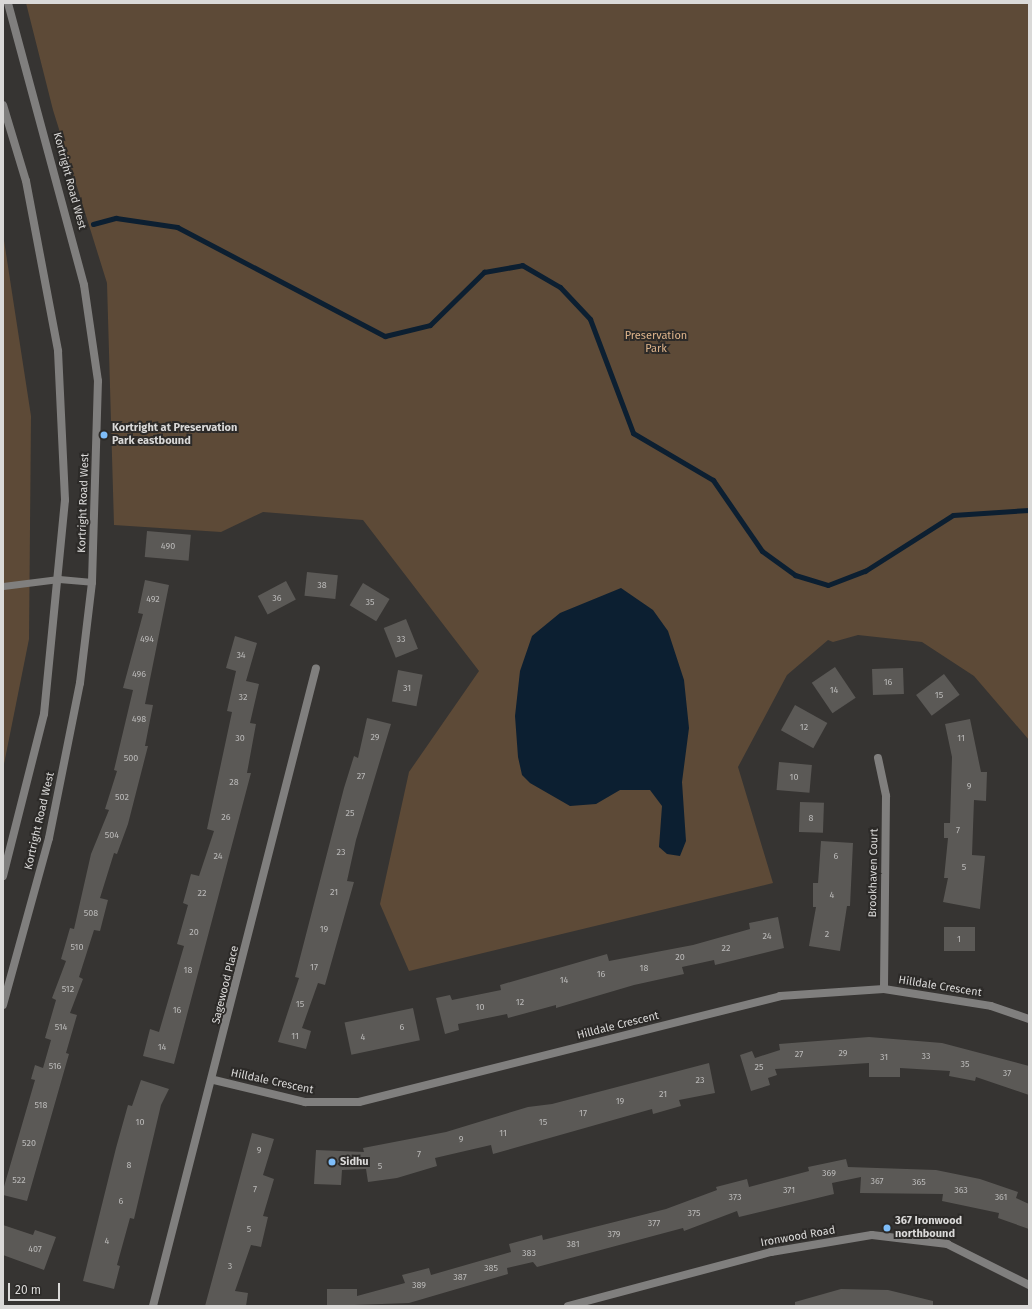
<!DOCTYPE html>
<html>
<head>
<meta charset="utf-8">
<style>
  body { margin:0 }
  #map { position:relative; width:1032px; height:1309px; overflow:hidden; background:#363432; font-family:"Fira Sans",sans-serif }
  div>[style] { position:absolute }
  .green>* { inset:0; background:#5d4a37 }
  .water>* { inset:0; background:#0c1f31 }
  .stream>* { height:5px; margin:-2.5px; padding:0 2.5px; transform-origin:2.5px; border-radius:2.5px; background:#0c1f31 }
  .building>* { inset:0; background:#5b5956; transform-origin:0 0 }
  .service>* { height:7px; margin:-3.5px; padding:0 3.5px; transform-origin:3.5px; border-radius:3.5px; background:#807f7e }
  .minor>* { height:8px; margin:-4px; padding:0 4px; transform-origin:4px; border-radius:4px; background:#807f7e }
  .tertiary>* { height:8px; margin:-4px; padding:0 4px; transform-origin:4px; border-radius:4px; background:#807f7e }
  .dots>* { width:11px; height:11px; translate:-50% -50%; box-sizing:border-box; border:2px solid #2c2a28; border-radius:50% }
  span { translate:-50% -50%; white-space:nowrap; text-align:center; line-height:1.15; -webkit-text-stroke:4px #2c2a28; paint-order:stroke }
  .number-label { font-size:9px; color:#bab9b8 }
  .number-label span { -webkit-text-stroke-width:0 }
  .street-label { font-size:11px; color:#dad9d8 }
  .park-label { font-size:11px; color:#dfb58c }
  .poi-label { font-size:11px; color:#dad9d8; font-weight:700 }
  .left { translate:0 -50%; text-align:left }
  .frame { position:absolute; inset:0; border:4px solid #dad9d8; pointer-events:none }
  .scale { position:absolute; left:8px; top:1283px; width:52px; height:18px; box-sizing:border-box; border:2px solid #dad9d8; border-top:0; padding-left:5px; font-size:12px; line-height:14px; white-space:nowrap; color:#dad9d8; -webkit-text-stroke:3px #2c2a28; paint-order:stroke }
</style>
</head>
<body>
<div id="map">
  <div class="green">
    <div style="clip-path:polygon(26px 3px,1029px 3px,1029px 740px,974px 676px,922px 642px,858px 635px,833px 642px,828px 640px,787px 675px,738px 767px,773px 883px,409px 971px,380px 904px,409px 772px,479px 671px,363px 520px,263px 512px,221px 532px,114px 525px,107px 283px,53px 110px)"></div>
    <div style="clip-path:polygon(3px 234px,31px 416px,29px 639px,3px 769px)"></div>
  </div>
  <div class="water">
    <div style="clip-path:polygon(621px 588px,653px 610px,668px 631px,684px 680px,689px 728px,682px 782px,686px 841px,680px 856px,667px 854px,659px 847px,662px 806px,650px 790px,620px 790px,596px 804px,570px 806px,530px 783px,522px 775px,518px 757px,515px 716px,520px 671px,532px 636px,560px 613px)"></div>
  </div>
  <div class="stream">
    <div style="left:93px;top:224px;width:24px;rotate:-15deg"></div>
    <div style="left:116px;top:218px;width:62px;rotate:8.4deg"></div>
    <div style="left:177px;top:227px;width:235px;rotate:27.7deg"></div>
    <div style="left:385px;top:336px;width:46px;rotate:-13.7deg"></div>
    <div style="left:430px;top:325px;width:76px;rotate:-44.5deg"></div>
    <div style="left:484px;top:272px;width:39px;rotate:-10deg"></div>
    <div style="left:522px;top:265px;width:44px;rotate:30.1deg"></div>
    <div style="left:560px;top:287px;width:44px;rotate:46.8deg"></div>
    <div style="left:590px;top:319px;width:122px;rotate:69.3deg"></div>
    <div style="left:633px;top:433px;width:93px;rotate:30.4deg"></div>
    <div style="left:713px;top:480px;width:86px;rotate:55.4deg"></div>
    <div style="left:762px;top:551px;width:41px;rotate:36deg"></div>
    <div style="left:795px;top:575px;width:34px;rotate:17deg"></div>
    <div style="left:828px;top:585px;width:40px;rotate:-21deg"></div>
    <div style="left:865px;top:571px;width:104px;rotate:-32.5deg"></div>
    <div style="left:953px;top:515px;width:76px;rotate:-3.8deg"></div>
  </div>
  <div class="building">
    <div style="left:147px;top:531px;width:44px;height:26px;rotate:5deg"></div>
    <div style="left:307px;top:572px;width:31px;height:24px;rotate:6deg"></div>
    <div style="clip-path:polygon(145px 580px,169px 585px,145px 704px,153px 705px,145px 746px,148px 746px,128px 824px,117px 854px,114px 853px,100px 898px,108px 900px,100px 931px,94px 930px,79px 977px,83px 979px,70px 1013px,77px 1015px,66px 1053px,69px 1054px,27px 1201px,3px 1195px,3px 1190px,35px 1080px,31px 1079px,35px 1065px,43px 1068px,51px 1040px,45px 1038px,56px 1000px,52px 998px,66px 961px,61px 959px,70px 928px,74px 929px,91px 854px,109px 810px,105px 809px,117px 771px,114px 770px,133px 690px,123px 688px,143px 614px,138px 613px)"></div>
    <div style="left:286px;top:581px;width:21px;height:32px;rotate:62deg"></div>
    <div style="left:363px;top:583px;width:31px;height:26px;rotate:31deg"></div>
    <div style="left:406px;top:619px;width:32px;height:24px;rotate:68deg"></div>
    <div style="clip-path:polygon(235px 636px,257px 643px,246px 681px,259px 684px,250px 723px,256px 724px,247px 773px,251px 773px,174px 1064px,143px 1056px,150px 1029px,159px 1032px,184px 946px,177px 944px,188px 905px,183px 903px,191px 874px,199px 876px,214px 831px,207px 829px,232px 712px,227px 711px,236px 671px,226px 668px)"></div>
    <div style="left:835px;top:667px;width:37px;height:28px;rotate:56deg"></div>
    <div style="left:903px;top:668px;width:26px;height:31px;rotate:88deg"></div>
    <div style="left:398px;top:670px;width:25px;height:32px;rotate:11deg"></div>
    <div style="left:944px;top:674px;width:26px;height:35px;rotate:53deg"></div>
    <div style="left:795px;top:705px;width:37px;height:29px;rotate:29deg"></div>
    <div style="clip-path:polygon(367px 718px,391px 724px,356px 840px,347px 881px,354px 882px,325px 985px,318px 983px,302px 1028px,311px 1031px,306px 1049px,278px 1042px,299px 978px,295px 977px,344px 788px,354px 756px,358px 758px)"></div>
    <div style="clip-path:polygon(970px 719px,981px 772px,987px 772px,986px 801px,974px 800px,972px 855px,985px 856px,980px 909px,943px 902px,948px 878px,944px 878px,948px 838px,944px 838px,944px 823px,950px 823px,952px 757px,945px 724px)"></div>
    <div style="left:779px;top:762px;width:33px;height:28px;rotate:5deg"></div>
    <div style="left:800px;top:802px;width:24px;height:30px;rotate:2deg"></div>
    <div style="clip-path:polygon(821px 841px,853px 843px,850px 906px,847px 906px,840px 951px,809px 946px,816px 907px,813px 907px,813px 883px,818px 883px)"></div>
    <div style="clip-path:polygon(778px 917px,784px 948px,715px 965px,714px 960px,682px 967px,684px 974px,634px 985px,556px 1008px,556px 1005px,508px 1018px,507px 1014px,458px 1024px,459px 1030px,445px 1034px,436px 998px,450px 995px,452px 1000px,501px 990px,500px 985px,607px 954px,609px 961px,693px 945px,750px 929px,749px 923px)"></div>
    <div style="left:944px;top:927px;width:31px;height:24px"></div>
    <div style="left:413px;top:1008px;width:33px;height:70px;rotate:78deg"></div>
    <div style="clip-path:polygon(869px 1037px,942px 1043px,1029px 1066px,1029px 1095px,976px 1077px,975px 1081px,949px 1076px,950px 1071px,900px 1068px,900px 1077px,869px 1077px,869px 1063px,775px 1069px,777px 1075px,768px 1078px,770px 1085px,751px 1091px,740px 1055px,752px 1051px,755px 1058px,780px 1050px,779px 1044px)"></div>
    <div style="clip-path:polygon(709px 1063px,715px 1093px,679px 1100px,681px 1106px,653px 1114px,652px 1109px,493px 1154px,491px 1145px,435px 1158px,437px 1166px,397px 1178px,368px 1182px,366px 1169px,342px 1170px,341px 1185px,314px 1184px,316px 1150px,364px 1152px,363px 1148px,446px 1132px,528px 1107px,552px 1104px)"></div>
    <div style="clip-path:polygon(141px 1080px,169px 1089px,161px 1105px,134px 1219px,130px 1218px,117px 1265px,120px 1266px,114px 1289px,83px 1281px,116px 1148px,128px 1105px,132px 1106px)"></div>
    <div style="clip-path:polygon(252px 1133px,274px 1139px,263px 1175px,274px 1179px,263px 1216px,268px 1217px,261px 1247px,251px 1245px,235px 1291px,248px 1293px,246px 1306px,205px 1306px)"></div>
    <div style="clip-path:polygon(846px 1159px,848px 1167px,936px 1170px,980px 1179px,1018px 1192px,1016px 1198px,1029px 1204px,1029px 1229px,998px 1218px,999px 1213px,942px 1201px,943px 1194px,860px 1193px,861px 1177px,832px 1183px,834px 1194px,739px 1217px,737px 1211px,684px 1231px,683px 1228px,537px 1267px,533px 1262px,507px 1268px,508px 1274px,409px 1303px,327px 1306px,327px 1289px,357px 1289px,357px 1296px,405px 1283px,402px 1275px,429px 1268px,431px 1275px,511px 1252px,509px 1244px,542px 1235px,543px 1240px,666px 1209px,717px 1190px,716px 1187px,747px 1179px,749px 1187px,809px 1171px,808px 1167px)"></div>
    <div style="clip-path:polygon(3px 1225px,33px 1235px,35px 1230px,56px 1237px,44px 1270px,3px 1255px)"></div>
    <div style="clip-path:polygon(841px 1289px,888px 1290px,933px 1301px,933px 1306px,795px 1306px,795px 1302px)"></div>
  </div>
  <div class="service">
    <div style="left:3px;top:586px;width:56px;rotate:-7.1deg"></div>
    <div style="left:59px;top:579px;width:33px;rotate:5deg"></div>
  </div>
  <div class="minor">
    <div style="left:878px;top:758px;width:39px;rotate:78deg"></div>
    <div style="left:886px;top:796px;width:193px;rotate:90.6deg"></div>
    <div style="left:214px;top:1080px;width:94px;rotate:13.6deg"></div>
    <div style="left:305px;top:1102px;width:54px"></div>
    <div style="left:359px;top:1102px;width:434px;rotate:-14.1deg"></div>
    <div style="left:780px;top:996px;width:104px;rotate:-3.9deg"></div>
    <div style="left:884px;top:989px;width:108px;rotate:9deg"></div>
    <div style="left:991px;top:1006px;width:40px;rotate:18.9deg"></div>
    <div style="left:153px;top:1306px;width:658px;rotate:-75.67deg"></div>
    <div style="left:568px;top:1306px;width:210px;rotate:-14.9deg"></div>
    <div style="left:771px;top:1252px;width:102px;rotate:-9.6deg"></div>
    <div style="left:872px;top:1235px;width:76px;rotate:6.8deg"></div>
    <div style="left:947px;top:1244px;width:92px;rotate:26.6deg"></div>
  </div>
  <div class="tertiary">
    <div style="left:3px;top:105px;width:79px;rotate:73.2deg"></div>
    <div style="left:26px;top:181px;width:173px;rotate:79.3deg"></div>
    <div style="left:58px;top:351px;width:149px;rotate:87.3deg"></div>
    <div style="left:65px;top:500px;width:215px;rotate:95.6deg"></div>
    <div style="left:44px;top:714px;width:167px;rotate:104.2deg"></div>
    <div style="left:3px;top:1005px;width:173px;rotate:-74.6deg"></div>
    <div style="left:49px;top:838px;width:158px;rotate:-78.7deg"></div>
    <div style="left:80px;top:683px;width:102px;rotate:-83.2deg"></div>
    <div style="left:92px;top:582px;width:201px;rotate:-88.3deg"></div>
    <div style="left:98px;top:381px;width:97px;rotate:-98.3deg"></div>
    <div style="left:84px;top:285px;width:292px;rotate:-105.1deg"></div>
  </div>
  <div class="dots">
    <div style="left:104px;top:435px;background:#7ebdf9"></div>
    <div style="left:332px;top:1162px;background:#7ebdf9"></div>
    <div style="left:887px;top:1228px;background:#7ebdf9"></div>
  </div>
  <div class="number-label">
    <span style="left:168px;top:546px">490</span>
    <span style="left:322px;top:585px">38</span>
    <span style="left:277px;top:598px">36</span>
    <span style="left:153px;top:599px">492</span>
    <span style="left:370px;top:602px">35</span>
    <span style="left:147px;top:639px">494</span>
    <span style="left:401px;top:639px">33</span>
    <span style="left:241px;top:655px">34</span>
    <span style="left:139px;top:674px">496</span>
    <span style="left:888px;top:682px">16</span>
    <span style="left:407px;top:688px">31</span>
    <span style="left:834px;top:690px">14</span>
    <span style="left:939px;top:695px">15</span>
    <span style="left:243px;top:697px">32</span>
    <span style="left:139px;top:719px">498</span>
    <span style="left:804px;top:727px">12</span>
    <span style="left:375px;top:737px">29</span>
    <span style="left:240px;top:738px">30</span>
    <span style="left:961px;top:738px">11</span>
    <span style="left:131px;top:758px">500</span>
    <span style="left:361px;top:776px">27</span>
    <span style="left:794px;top:777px">10</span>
    <span style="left:234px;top:782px">28</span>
    <span style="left:969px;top:786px">9</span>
    <span style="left:122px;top:797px">502</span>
    <span style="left:350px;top:813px">25</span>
    <span style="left:226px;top:817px">26</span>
    <span style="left:811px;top:818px">8</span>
    <span style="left:958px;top:830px">7</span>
    <span style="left:112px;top:835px">504</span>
    <span style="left:341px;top:852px">23</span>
    <span style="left:218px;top:856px">24</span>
    <span style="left:836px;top:856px">6</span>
    <span style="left:964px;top:867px">5</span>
    <span style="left:334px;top:892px">21</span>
    <span style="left:202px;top:893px">22</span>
    <span style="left:832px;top:895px">4</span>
    <span style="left:91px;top:913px">508</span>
    <span style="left:324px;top:929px">19</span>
    <span style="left:194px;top:932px">20</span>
    <span style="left:827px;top:934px">2</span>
    <span style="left:767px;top:936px">24</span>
    <span style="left:959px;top:939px">1</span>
    <span style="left:77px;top:947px">510</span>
    <span style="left:726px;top:948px">22</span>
    <span style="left:680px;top:957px">20</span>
    <span style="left:314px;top:967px">17</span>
    <span style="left:644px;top:968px">18</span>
    <span style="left:188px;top:970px">18</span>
    <span style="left:601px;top:974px">16</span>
    <span style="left:564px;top:980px">14</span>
    <span style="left:68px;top:989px">512</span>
    <span style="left:520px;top:1002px">12</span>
    <span style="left:300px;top:1004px">15</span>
    <span style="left:480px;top:1007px">10</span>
    <span style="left:177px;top:1010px">16</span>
    <span style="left:61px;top:1027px">514</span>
    <span style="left:402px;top:1027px">6</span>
    <span style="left:295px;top:1036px">11</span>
    <span style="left:363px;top:1037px">4</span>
    <span style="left:162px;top:1047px">14</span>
    <span style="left:843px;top:1053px">29</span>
    <span style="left:799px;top:1054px">27</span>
    <span style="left:926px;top:1056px">33</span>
    <span style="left:884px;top:1057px">31</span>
    <span style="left:965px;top:1064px">35</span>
    <span style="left:55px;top:1066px">516</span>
    <span style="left:759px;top:1067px">25</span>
    <span style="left:1007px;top:1073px">37</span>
    <span style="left:700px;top:1080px">23</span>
    <span style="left:663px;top:1094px">21</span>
    <span style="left:620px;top:1101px">19</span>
    <span style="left:41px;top:1105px">518</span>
    <span style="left:583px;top:1113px">17</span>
    <span style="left:140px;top:1122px">10</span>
    <span style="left:543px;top:1122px">15</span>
    <span style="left:503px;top:1133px">11</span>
    <span style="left:461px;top:1139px">9</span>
    <span style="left:29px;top:1143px">520</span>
    <span style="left:259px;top:1150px">9</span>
    <span style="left:419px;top:1154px">7</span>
    <span style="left:129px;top:1165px">8</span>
    <span style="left:380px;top:1166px">5</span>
    <span style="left:829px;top:1173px">369</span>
    <span style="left:19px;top:1180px">522</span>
    <span style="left:877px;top:1181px">367</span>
    <span style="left:919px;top:1182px">365</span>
    <span style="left:255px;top:1189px">7</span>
    <span style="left:789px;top:1190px">371</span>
    <span style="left:961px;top:1190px">363</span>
    <span style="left:735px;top:1197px">373</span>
    <span style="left:1001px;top:1197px">361</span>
    <span style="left:121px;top:1201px">6</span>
    <span style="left:694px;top:1213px">375</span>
    <span style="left:654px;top:1223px">377</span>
    <span style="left:249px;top:1229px">5</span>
    <span style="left:614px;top:1234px">379</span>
    <span style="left:107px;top:1241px">4</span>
    <span style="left:573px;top:1244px">381</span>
    <span style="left:35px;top:1249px">407</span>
    <span style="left:529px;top:1253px">383</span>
    <span style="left:230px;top:1266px">3</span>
    <span style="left:491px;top:1268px">385</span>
    <span style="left:460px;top:1277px">387</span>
    <span style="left:419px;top:1285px">389</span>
  </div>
  <div class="street-label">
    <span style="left:69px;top:181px;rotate:75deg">Kortright Road West</span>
    <span style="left:84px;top:503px;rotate:-88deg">Kortright Road West</span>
    <span style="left:40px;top:821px;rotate:-77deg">Kortright Road West</span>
    <span style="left:874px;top:873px;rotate:-89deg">Brookhaven Court</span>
    <span style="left:226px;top:985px;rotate:-76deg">Sagewood Place</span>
    <span style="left:940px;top:987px;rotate:9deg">Hilldale Crescent</span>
    <span style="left:618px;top:1026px;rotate:-14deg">Hilldale Crescent</span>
    <span style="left:272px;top:1082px;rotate:12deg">Hilldale Crescent</span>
    <span style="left:798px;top:1237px;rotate:-10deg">Ironwood Road</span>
  </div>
  <div class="park-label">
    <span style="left:656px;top:343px">Preservation<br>Park</span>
  </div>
  <div class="poi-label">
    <span class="left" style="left:112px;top:435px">Kortright at Preservation<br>Park eastbound</span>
    <span class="left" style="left:340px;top:1162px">Sidhu</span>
    <span class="left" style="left:895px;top:1228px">367 Ironwood<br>northbound</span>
  </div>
  <div class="frame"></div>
  <div class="scale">20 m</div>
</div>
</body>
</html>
